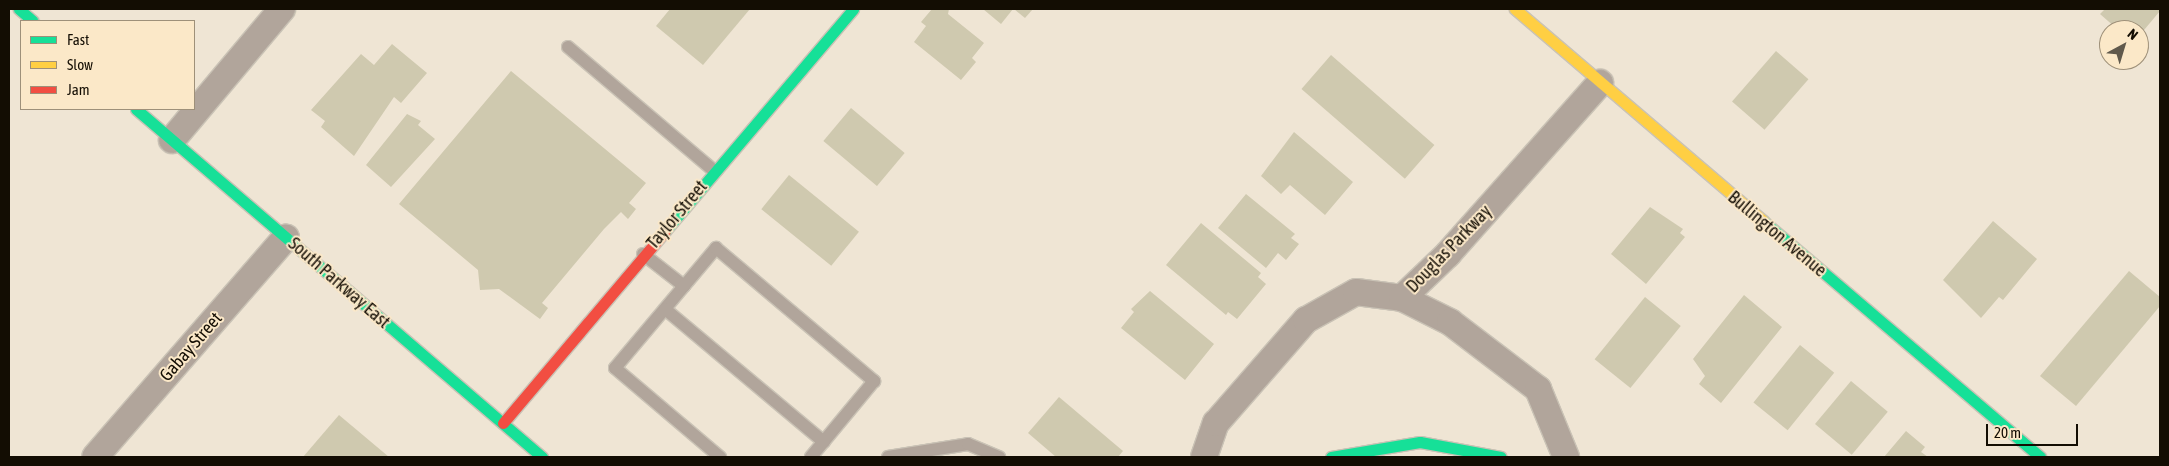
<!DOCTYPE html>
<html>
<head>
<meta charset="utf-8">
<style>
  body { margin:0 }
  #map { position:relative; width:2169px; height:466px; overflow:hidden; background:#efe5d4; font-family:"Asap Condensed",sans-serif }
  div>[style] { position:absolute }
  .building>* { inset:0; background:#cfc9af; transform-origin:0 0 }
  .roads { filter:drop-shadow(1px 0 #c9c2b5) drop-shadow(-1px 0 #c9c2b5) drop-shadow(0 1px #c9c2b5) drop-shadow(0 -1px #c9c2b5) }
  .lane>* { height:12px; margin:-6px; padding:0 6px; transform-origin:6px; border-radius:6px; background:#b1a59b }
  .street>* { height:26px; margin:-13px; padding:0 13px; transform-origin:13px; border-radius:13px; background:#b1a59b }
  .fast>* { height:11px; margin:-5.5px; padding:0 5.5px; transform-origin:5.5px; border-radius:5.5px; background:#16e098 }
  .slow>* { height:11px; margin:-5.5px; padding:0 5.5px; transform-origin:5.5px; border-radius:5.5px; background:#ffcf43 }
  .jam>* { height:11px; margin:-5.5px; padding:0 5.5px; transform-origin:5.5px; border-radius:5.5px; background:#f24e42 }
  span { translate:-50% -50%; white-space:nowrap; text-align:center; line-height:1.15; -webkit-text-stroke:4px #fbe8c8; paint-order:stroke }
  .street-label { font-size:18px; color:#130d03 }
  .frame { position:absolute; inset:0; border:10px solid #130d03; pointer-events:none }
  .legend { position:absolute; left:20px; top:20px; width:175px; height:90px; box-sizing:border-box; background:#fbe8c8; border:1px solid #9e9079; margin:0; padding:6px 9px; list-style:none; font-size:15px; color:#130d03 }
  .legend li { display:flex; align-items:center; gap:10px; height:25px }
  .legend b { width:25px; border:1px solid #9e9079 }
  .north { position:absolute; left:2099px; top:20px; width:50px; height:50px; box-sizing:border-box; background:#fbe8c8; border:1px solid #9e9079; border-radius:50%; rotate:39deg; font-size:14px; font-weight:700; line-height:20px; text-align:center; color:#130d03 }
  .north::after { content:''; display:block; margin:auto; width:18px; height:22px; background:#60594c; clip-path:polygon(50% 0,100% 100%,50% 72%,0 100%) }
  .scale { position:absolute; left:1986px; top:424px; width:92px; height:22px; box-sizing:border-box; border:2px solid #130d03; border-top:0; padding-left:6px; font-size:15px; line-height:18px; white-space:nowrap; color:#130d03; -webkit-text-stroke:4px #fbe8c8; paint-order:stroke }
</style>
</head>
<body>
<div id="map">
  <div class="building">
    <div style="clip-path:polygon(670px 9px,750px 9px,703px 65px,656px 26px)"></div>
    <div style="clip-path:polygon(932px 9px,949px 9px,948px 14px,984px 43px,972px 58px,976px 62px,961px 80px,914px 42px,926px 26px,921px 22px)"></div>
    <div style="clip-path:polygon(983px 9px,1013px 9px,1001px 24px)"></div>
    <div style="clip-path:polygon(1014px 9px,1033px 9px,1025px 18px)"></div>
    <div style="clip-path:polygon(2105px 9px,2160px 9px,2160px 11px,2139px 36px,2139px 30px,2127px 30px,2120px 24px,2116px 28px,2100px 14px)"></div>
    <div style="clip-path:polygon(392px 44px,427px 73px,401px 103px,394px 97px,354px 156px,321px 127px,325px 121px,311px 110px,361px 54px,374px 65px)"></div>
    <div style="left:1776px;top:51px;width:43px;height:67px;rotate:41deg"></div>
    <div style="left:1331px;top:55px;width:137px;height:45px;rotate:41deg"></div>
    <div style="clip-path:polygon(511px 71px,646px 183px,629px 203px,636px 209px,628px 219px,621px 212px,604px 229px,542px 303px,548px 308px,540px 319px,499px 289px,480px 290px,478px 270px,399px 204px)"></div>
    <div style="left:851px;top:108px;width:70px;height:43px;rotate:40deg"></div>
    <div style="clip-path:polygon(407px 114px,421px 121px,418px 125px,435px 139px,391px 187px,366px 165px)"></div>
    <div style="clip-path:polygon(1294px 132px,1353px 182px,1325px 215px,1290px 185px,1281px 194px,1261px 176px)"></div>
    <div style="left:789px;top:175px;width:90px;height:44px;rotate:39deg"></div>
    <div style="clip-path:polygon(1246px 194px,1295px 234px,1291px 238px,1299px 244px,1286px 260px,1278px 253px,1266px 268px,1218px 228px)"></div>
    <div style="clip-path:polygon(1650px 207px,1683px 229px,1680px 233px,1685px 237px,1646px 284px,1611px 254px)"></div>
    <div style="clip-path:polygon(1993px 221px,2037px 259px,2003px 300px,1999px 297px,1981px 318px,1943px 280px)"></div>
    <div style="clip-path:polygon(1201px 223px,1261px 273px,1258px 277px,1266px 284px,1237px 319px,1228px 312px,1226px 315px,1166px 265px)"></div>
    <div style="clip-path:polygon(2129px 271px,2160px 297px,2160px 306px,2076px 406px,2040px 376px)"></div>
    <div style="clip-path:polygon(1150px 291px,1214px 344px,1185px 380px,1121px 328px,1134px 312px,1131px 309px)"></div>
    <div style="clip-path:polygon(1744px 295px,1782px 327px,1721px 403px,1699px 384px,1705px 376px,1693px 359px)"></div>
    <div style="left:1645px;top:297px;width:46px;height:80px;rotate:39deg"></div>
    <div style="left:1800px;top:345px;width:44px;height:74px;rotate:39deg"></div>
    <div style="left:1851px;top:381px;width:48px;height:56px;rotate:40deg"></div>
    <div style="clip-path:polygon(1059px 397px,1123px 451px,1118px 457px,1056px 457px,1028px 433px)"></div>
    <div style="clip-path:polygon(339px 415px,389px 457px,303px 457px)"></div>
    <div style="clip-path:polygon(1906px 431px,1925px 447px,1921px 452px,1928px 457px,1884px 457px)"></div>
  </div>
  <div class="roads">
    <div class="lane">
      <div style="left:568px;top:47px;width:192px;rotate:40.3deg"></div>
      <div style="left:643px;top:254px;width:52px;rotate:38deg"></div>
      <div style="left:684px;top:286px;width:107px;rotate:130.1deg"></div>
      <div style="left:615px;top:368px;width:138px;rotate:40.3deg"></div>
      <div style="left:684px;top:286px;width:50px;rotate:-49.9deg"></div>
      <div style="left:716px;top:248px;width:207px;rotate:40.1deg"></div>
      <div style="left:874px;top:381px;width:99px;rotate:129.7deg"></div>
      <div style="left:665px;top:309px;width:207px;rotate:39.9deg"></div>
      <div style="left:888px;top:457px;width:81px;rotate:-9.2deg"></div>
      <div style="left:968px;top:444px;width:34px;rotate:23deg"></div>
    </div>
    <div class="street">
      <div style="left:172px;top:140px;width:171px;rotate:-50deg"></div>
      <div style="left:1402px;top:298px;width:64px;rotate:-43.7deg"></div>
      <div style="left:1448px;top:254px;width:229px;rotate:-48.4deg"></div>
      <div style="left:95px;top:457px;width:291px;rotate:-49deg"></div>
      <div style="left:1204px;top:457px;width:36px;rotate:-71deg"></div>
      <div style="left:1216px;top:423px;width:137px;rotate:-48.9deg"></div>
      <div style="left:1306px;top:320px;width:57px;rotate:-29.2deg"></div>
      <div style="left:1356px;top:292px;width:46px;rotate:7.4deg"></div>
      <div style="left:1402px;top:298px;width:54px;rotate:26.6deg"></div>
      <div style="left:1450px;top:322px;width:111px;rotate:37.3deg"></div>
      <div style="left:1538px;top:389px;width:74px;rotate:67.6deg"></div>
    </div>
    <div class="fast">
      <div style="left:19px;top:9px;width:18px;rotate:41deg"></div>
      <div style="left:136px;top:109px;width:535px;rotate:40.6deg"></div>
      <div style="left:1763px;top:221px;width:364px;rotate:40.4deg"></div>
      <div style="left:665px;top:231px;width:291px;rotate:-49.7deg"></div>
      <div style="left:1331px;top:457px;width:90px;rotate:-9.6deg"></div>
      <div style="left:1420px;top:442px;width:82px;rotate:10.5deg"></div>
    </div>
    <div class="slow">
      <div style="left:1515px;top:9px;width:326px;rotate:40.5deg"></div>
    </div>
    <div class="jam">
      <div style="left:503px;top:423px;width:251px;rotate:-49.8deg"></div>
    </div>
  </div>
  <div class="street-label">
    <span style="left:677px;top:215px;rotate:-50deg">Taylor Street</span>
    <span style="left:1777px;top:234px;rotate:40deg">Bullington Avenue</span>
    <span style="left:1449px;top:249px;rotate:-46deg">Douglas Parkway</span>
    <span style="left:339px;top:283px;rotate:41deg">South Parkway East</span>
    <span style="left:191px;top:347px;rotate:-49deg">Gabay Street</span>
  </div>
  <div class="frame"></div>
  <ul class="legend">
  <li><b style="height:6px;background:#16e098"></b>Fast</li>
  <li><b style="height:6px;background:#ffcf43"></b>Slow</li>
  <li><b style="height:6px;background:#f24e42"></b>Jam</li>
  </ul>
  <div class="north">N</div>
  <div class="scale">20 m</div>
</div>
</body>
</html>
